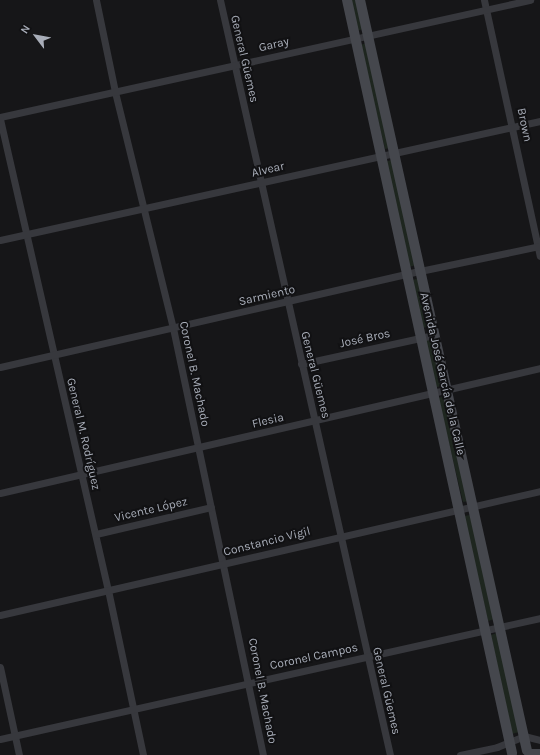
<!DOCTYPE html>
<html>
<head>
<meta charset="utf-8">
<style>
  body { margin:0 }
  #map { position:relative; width:540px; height:755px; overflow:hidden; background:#161618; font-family:Karla,sans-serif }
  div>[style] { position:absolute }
  .green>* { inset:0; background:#1e261f; transform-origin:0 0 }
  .street>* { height:7px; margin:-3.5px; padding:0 3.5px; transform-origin:3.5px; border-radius:3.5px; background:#37383d }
  .secondary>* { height:10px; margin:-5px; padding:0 5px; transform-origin:5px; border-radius:5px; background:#45474d }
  span { translate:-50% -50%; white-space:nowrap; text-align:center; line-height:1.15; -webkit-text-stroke:4px #111113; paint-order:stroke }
  .street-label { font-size:12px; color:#a8adb8 }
  .north { position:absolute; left:16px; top:16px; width:40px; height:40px; -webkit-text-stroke:3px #111113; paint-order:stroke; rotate:302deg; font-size:11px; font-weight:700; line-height:16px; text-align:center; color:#a8adb8 }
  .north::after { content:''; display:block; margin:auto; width:14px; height:18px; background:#a8adb8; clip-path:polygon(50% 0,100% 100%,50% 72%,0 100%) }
</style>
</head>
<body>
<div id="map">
  <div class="green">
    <div style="clip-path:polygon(350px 0,357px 0,363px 29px,357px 31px)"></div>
    <div style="clip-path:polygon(367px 43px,391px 148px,385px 149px,360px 45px)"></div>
    <div style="left:392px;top:160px;width:108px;height:7px;rotate:77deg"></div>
    <div style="clip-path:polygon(419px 278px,430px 326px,423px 328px,413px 280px)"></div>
    <div style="left:432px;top:338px;width:49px;height:7px;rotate:77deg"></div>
    <div style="clip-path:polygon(445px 396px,469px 501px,463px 502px,438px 398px)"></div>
    <div style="clip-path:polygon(470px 515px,495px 619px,488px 621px,464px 516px)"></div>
    <div style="clip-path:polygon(497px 633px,519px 732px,512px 734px,491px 635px)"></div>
  </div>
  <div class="street">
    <div style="left:96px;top:0;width:94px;rotate:78.3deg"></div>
    <div style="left:115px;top:92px;width:243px;rotate:76.2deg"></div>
    <div style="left:173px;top:328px;width:436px;rotate:78.1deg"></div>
    <div style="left:220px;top:0;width:774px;rotate:77.31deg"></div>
    <div style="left:484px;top:0;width:262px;rotate:77.7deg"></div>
    <div style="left:0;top:117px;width:543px;rotate:-12.45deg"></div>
    <div style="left:0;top:119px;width:483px;rotate:77.1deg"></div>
    <div style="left:108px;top:590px;width:169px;rotate:78deg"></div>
    <div style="left:0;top:240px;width:553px;rotate:-12.43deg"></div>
    <div style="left:301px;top:364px;width:136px;rotate:-12.3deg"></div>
    <div style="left:0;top:367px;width:431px;rotate:-12.9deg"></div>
    <div style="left:420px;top:271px;width:123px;rotate:-11.8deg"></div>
    <div style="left:0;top:493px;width:554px;rotate:-13.03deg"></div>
    <div style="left:96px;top:534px;width:118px;rotate:-13.2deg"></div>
    <div style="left:0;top:615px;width:554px;rotate:-12.93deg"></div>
    <div style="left:0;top:667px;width:90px;rotate:77.8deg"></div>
    <div style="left:0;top:739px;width:553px;rotate:-12.63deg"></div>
    <div style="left:460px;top:755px;width:38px;rotate:-12deg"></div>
    <div style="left:497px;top:747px;width:29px;rotate:-22deg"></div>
    <div style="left:524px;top:736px;width:16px;rotate:14deg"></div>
  </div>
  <div class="secondary">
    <div style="left:347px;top:0;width:771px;rotate:77.64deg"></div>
    <div style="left:360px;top:0;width:769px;rotate:77.46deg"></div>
    <div style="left:531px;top:754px;width:9px"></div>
  </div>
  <div class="street-label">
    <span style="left:274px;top:45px;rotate:-13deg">Garay</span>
    <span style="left:244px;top:59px;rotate:77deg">General Güemes</span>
    <span style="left:524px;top:125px;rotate:78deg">Brown</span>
    <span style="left:268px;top:170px;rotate:-13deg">Alvear</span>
    <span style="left:267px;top:296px;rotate:-13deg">Sarmiento</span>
    <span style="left:365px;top:339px;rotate:-12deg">José Bros</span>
    <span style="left:194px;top:374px;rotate:78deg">Coronel B. Machado</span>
    <span style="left:442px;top:374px;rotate:77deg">Avenida José García de la Calle</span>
    <span style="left:315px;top:375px;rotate:76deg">General Güemes</span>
    <span style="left:268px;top:421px;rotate:-13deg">Flesia</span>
    <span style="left:83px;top:434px;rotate:77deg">General M. Rodríguez</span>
    <span style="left:151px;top:510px;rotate:-13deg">Vicente López</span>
    <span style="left:267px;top:542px;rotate:-14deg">Constancio Vigil</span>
    <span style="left:314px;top:657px;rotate:-12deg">Coronel Campos</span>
    <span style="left:262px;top:691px;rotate:79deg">Coronel B. Machado</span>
    <span style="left:386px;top:691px;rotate:77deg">General Güemes</span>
  </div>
  <div class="north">N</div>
</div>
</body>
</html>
